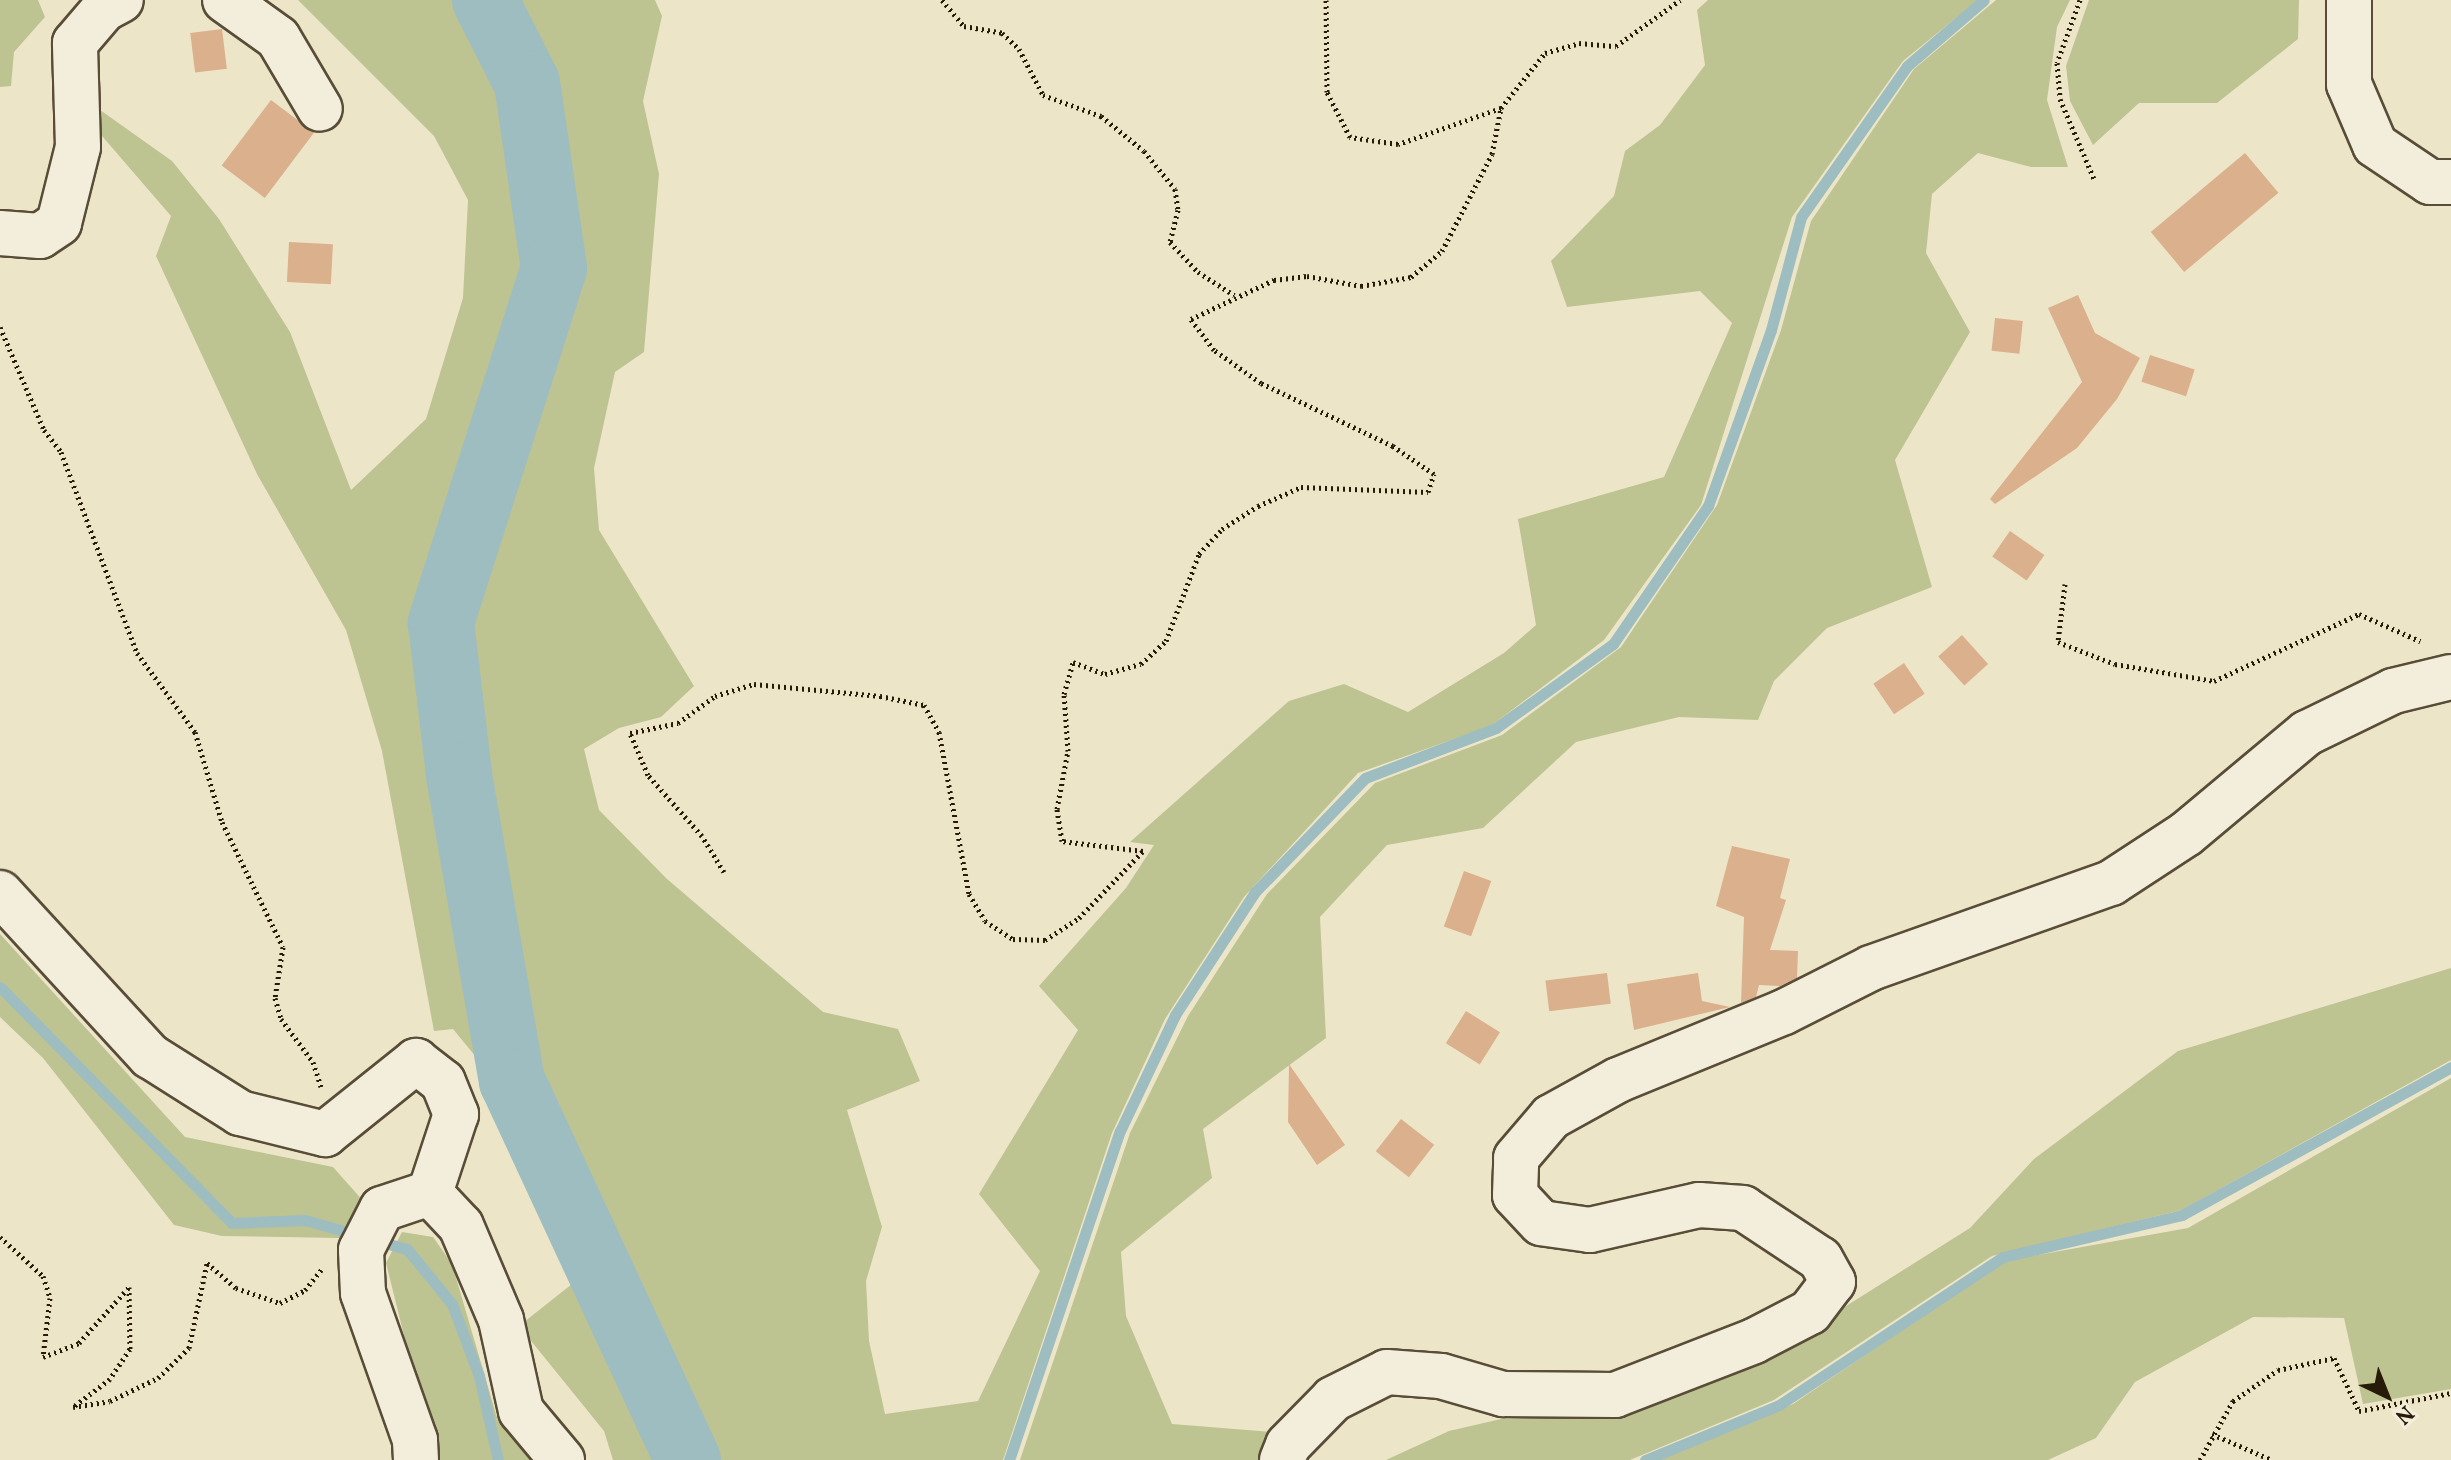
<!DOCTYPE html>
<html>
<head>
<meta charset="utf-8">
<style>
  body { margin:0 }
  #map { position:relative; width:2451px; height:1460px; overflow:hidden; background:#ede5c8; font-family:Vollkorn,serif }
  div>[style] { position:absolute }
  .green>* { inset:0; background:#bec392 }
  .stream>* { height:11px; margin:-5.5px; padding:0 5.5px; transform-origin:5.5px; border-radius:5.5px; background:#9dbdc0 }
  .river>* { height:66px; margin:-33px; padding:0 33px; transform-origin:33px; border-radius:33px; background:#9dbdc0 }
  .building>* { inset:0; background:#dbb08c; transform-origin:0 0 }
  .path>* { height:5px; margin-top:-2.5px; transform-origin:0; background:repeating-linear-gradient(90deg,#281a08 0 2px,transparent 0 6px) }
  .roads { filter:drop-shadow(2px 0 #594d38) drop-shadow(-2px 0 #594d38) drop-shadow(0 2px #594d38) drop-shadow(0 -2px #594d38) }
  .minor>* { height:44px; margin:-22px; padding:0 22px; transform-origin:22px; border-radius:22px; background:#f3eedb }
  span { translate:-50% -50%; white-space:nowrap; text-align:center; line-height:1.15; -webkit-text-stroke:6px #f3eedb; paint-order:stroke }
  .north { position:absolute; left:2347px; top:1356px; width:80px; height:80px; -webkit-text-stroke:6px #f3eedb; paint-order:stroke; rotate:137deg; font-size:22px; font-weight:700; line-height:32px; text-align:center; color:#281a08 }
  .north::after { content:''; display:block; margin:auto; width:28px; height:36px; background:#281a08; clip-path:polygon(50% 0,100% 100%,50% 72%,0 100%) }
</style>
</head>
<body>
<div id="map">
  <div class="green">
    <div style="clip-path:polygon(0 0,38px 0,45px 17px,14px 52px,11px 86px,0 87px)"></div>
    <div style="clip-path:polygon(298px 0,458px 0,481px 11px,518px 100px,543px 255px,534px 309px,434px 625px,498px 1052px,526px 1141px,676px 1460px,613px 1460px,604px 1431px,519px 1326px,572px 1284px,512px 1158px,476px 1057px,453px 1029px,434px 1031px,382px 751px,346px 630px,257px 474px,156px 256px,171px 216px,96px 129px,86px 100px,172px 161px,219px 219px,290px 332px,351px 490px,426px 419px,463px 298px,468px 200px,434px 136px)"></div>
    <div style="clip-path:polygon(494px 0,655px 0,662px 16px,643px 101px,659px 174px,644px 352px,615px 372px,594px 468px,599px 530px,694px 686px,661px 717px,619px 728px,584px 749px,599px 810px,667px 879px,823px 1012px,898px 1029px,920px 1081px,847px 1110px,882px 1227px,866px 1281px,869px 1341px,885px 1414px,978px 1401px,1040px 1271px,979px 1194px,1078px 1030px,1039px 986px,1126px 888px,1154px 845px,1130px 842px,1289px 701px,1344px 684px,1408px 712px,1504px 653px,1536px 625px,1518px 519px,1664px 477px,1732px 323px,1700px 291px,1567px 307px,1551px 261px,1614px 196px,1625px 151px,1660px 125px,1705px 65px,1697px 10px,1708px 0,1978px 0,1903px 61px,1792px 217px,1701px 505px,1604px 640px,1491px 726px,1358px 773px,1244px 897px,1165px 1019px,1112px 1133px,1003px 1460px,696px 1460px,519px 1077px,449px 621px,563px 264px,534px 74px)"></div>
    <div style="clip-path:polygon(1996px 0,2070px 0,2057px 27px,2047px 100px,2068px 167px,2031px 167px,1978px 153px,1932px 194px,1926px 253px,1970px 332px,1895px 460px,1932px 587px,1827px 628px,1774px 681px,1758px 720px,1679px 717px,1576px 742px,1483px 828px,1387px 845px,1320px 917px,1326px 1038px,1203px 1129px,1212px 1178px,1121px 1252px,1126px 1316px,1172px 1424px,1273px 1432px,1263px 1460px,1020px 1460px,1130px 1133px,1188px 1016px,1267px 894px,1375px 783px,1502px 735px,1621px 647px,1717px 505px,1781px 330px,1811px 221px,1914px 69px)"></div>
    <div style="clip-path:polygon(2089px 0,2299px 0,2298px 39px,2217px 103px,2139px 103px,2093px 145px,2070px 101px,2066px 66px)"></div>
    <div style="clip-path:polygon(0 934px,185px 1137px,333px 1167px,365px 1203px,339px 1238px,222px 1236px,174px 1225px,43px 1058px,0 1017px)"></div>
    <div style="clip-path:polygon(2451px 968px,2451px 1060px,2182px 1210px,1992px 1256px,1774px 1400px,1630px 1460px,1386px 1460px,1449px 1431px,1558px 1406px,1816px 1325px,1970px 1228px,2034px 1159px,2178px 1051px)"></div>
    <div style="clip-path:polygon(2451px 1078px,2451px 1389px,2363px 1404px,2344px 1318px,2253px 1317px,2135px 1382px,2096px 1438px,2048px 1460px,1657px 1460px,1793px 1404px,2004px 1261px,2188px 1228px)"></div>
    <div style="clip-path:polygon(402px 1232px,433px 1237px,452px 1264px,498px 1421px,532px 1460px,435px 1460px,386px 1263px)"></div>
  </div>
  <div class="stream">
    <div style="left:0;top:987px;width:331px;rotate:45.5deg"></div>
    <div style="left:232px;top:1223px;width:73px;rotate:-2.4deg"></div>
    <div style="left:305px;top:1220px;width:55px;rotate:15.8deg"></div>
    <div style="left:375px;top:1240px;width:33px;rotate:16deg"></div>
    <div style="left:407px;top:1249px;width:71px;rotate:50.7deg"></div>
    <div style="left:452px;top:1304px;width:77px;rotate:69.4deg"></div>
    <div style="left:479px;top:1376px;width:86px;rotate:77.3deg"></div>
    <div style="left:1009px;top:1460px;width:347px;rotate:-71.4deg"></div>
    <div style="left:1120px;top:1131px;width:128px;rotate:-64.6deg"></div>
    <div style="left:1175px;top:1015px;width:147px;rotate:-57deg"></div>
    <div style="left:1255px;top:892px;width:158px;rotate:-46deg"></div>
    <div style="left:1365px;top:778px;width:140px;rotate:-20.9deg"></div>
    <div style="left:1496px;top:728px;width:144px;rotate:-35.7deg"></div>
    <div style="left:1613px;top:644px;width:168px;rotate:-55.5deg"></div>
    <div style="left:1708px;top:506px;width:187px;rotate:-70.3deg"></div>
    <div style="left:1771px;top:330px;width:117px;rotate:-75.1deg"></div>
    <div style="left:1801px;top:217px;width:184px;rotate:-54.9deg"></div>
    <div style="left:1907px;top:66px;width:101px;rotate:-40.6deg"></div>
    <div style="left:1645px;top:1460px;width:145px;rotate:-22.3deg"></div>
    <div style="left:1779px;top:1405px;width:268px;rotate:-33.5deg"></div>
    <div style="left:2003px;top:1257px;width:184px;rotate:-13.2deg"></div>
    <div style="left:2182px;top:1215px;width:307px;rotate:-28.8deg"></div>
  </div>
  <div class="river">
    <div style="left:485px;top:0;width:93px;rotate:63.2deg"></div>
    <div style="left:527px;top:83px;width:187px;rotate:81.7deg"></div>
    <div style="left:554px;top:268px;width:373px;rotate:107.7deg"></div>
    <div style="left:441px;top:623px;width:153px;rotate:83.2deg"></div>
    <div style="left:459px;top:775px;width:311px;rotate:80.2deg"></div>
    <div style="left:512px;top:1081px;width:418px;rotate:65.1deg"></div>
  </div>
  <div class="building">
    <div style="left:222px;top:29px;width:40px;height:32px;rotate:83deg"></div>
    <div style="left:271px;top:100px;width:54px;height:82px;rotate:37deg"></div>
    <div style="left:2245px;top:153px;width:52px;height:123px;rotate:50deg"></div>
    <div style="left:289px;top:242px;width:44px;height:40px;rotate:3deg"></div>
    <div style="clip-path:polygon(2078px 295px,2095px 333px,2140px 358px,2117px 399px,2077px 448px,1995px 504px,1990px 499px,2082px 382px,2048px 308px)"></div>
    <div style="left:1995px;top:318px;width:28px;height:33px;rotate:6deg"></div>
    <div style="left:2150px;top:355px;width:47px;height:28px;rotate:18deg"></div>
    <div style="left:2010px;top:531px;width:42px;height:31px;rotate:35deg"></div>
    <div style="left:1962px;top:635px;width:39px;height:32px;rotate:48deg"></div>
    <div style="left:1904px;top:663px;width:37px;height:37px;rotate:56deg"></div>
    <div style="clip-path:polygon(1732px 846px,1790px 859px,1780px 898px,1786px 900px,1770px 950px,1798px 951px,1797px 978px,1780px 986px,1759px 985px,1756px 997px,1741px 1003px,1744px 917px,1716px 906px)"></div>
    <div style="left:1464px;top:871px;width:29px;height:59px;rotate:20deg"></div>
    <div style="left:1607px;top:973px;width:31px;height:62px;rotate:83deg"></div>
    <div style="clip-path:polygon(1698px 973px,1702px 1001px,1730px 1007px,1634px 1030px,1627px 984px)"></div>
    <div style="left:1466px;top:1011px;width:40px;height:38px;rotate:32deg"></div>
    <div style="clip-path:polygon(1289px 1064px,1345px 1145px,1317px 1165px,1288px 1122px)"></div>
    <div style="left:1401px;top:1119px;width:42px;height:41px;rotate:38deg"></div>
  </div>
  <div class="path">
    <div style="left:942px;top:0;width:34px;rotate:50deg"></div>
    <div style="left:964px;top:26px;width:39px;rotate:10deg"></div>
    <div style="left:1002px;top:33px;width:23px;rotate:43deg"></div>
    <div style="left:1019px;top:49px;width:52px;rotate:62.4deg"></div>
    <div style="left:1043px;top:95px;width:62px;rotate:19.9deg"></div>
    <div style="left:1101px;top:116px;width:55px;rotate:39.1deg"></div>
    <div style="left:1144px;top:151px;width:49px;rotate:50.8deg"></div>
    <div style="left:1175px;top:189px;width:21px;rotate:82deg"></div>
    <div style="left:1178px;top:210px;width:33px;rotate:104deg"></div>
    <div style="left:1170px;top:242px;width:41px;rotate:47deg"></div>
    <div style="left:1198px;top:272px;width:43px;rotate:32.6deg"></div>
    <div style="left:2080px;top:0;width:67px;rotate:110.1deg"></div>
    <div style="left:2057px;top:63px;width:36px;rotate:85deg"></div>
    <div style="left:2060px;top:99px;width:89px;rotate:66.9deg"></div>
    <div style="left:1501px;top:108px;width:70px;rotate:-51.3deg"></div>
    <div style="left:1545px;top:53px;width:35px;rotate:-16deg"></div>
    <div style="left:1579px;top:43px;width:37px;rotate:5deg"></div>
    <div style="left:1616px;top:46px;width:79px;rotate:-35.7deg"></div>
    <div style="left:0;top:327px;width:112px;rotate:66.9deg"></div>
    <div style="left:44px;top:430px;width:28px;rotate:52deg"></div>
    <div style="left:61px;top:452px;width:215px;rotate:69.3deg"></div>
    <div style="left:137px;top:653px;width:98px;rotate:53.7deg"></div>
    <div style="left:195px;top:732px;width:94px;rotate:73.3deg"></div>
    <div style="left:222px;top:822px;width:139px;rotate:64deg"></div>
    <div style="left:283px;top:947px;width:52px;rotate:98.9deg"></div>
    <div style="left:275px;top:998px;width:22px;rotate:74deg"></div>
    <div style="left:281px;top:1019px;width:54px;rotate:53.3deg"></div>
    <div style="left:313px;top:1062px;width:26px;rotate:72deg"></div>
    <div style="left:2065px;top:584px;width:58px;rotate:96.9deg"></div>
    <div style="left:2058px;top:642px;width:61px;rotate:21.1deg"></div>
    <div style="left:2115px;top:664px;width:100px;rotate:9.7deg"></div>
    <div style="left:2214px;top:681px;width:160px;rotate:-24.8deg"></div>
    <div style="left:2359px;top:614px;width:67px;rotate:23.9deg"></div>
    <div style="left:724px;top:872px;width:42px;rotate:-121.4deg"></div>
    <div style="left:702px;top:836px;width:81px;rotate:-131.5deg"></div>
    <div style="left:648px;top:775px;width:46px;rotate:-113.2deg"></div>
    <div style="left:630px;top:733px;width:49px;rotate:-11.8deg"></div>
    <div style="left:678px;top:723px;width:46px;rotate:-36.1deg"></div>
    <div style="left:715px;top:696px;width:41px;rotate:-17.1deg"></div>
    <div style="left:754px;top:684px;width:127px;rotate:5.4deg"></div>
    <div style="left:880px;top:696px;width:45px;rotate:11.6deg"></div>
    <div style="left:924px;top:705px;width:31px;rotate:61deg"></div>
    <div style="left:939px;top:732px;width:165px;rotate:79.5deg"></div>
    <div style="left:969px;top:894px;width:31px;rotate:59deg"></div>
    <div style="left:985px;top:921px;width:33px;rotate:33deg"></div>
    <div style="left:1013px;top:939px;width:32px;rotate:2deg"></div>
    <div style="left:1045px;top:940px;width:40px;rotate:-32.9deg"></div>
    <div style="left:1079px;top:918px;width:93px;rotate:-46.3deg"></div>
    <div style="left:1143px;top:851px;width:82px;rotate:-173deg"></div>
    <div style="left:1062px;top:841px;width:32px;rotate:-99deg"></div>
    <div style="left:1057px;top:809px;width:59px;rotate:-79.3deg"></div>
    <div style="left:1068px;top:751px;width:57px;rotate:-94deg"></div>
    <div style="left:1064px;top:694px;width:33px;rotate:-74deg"></div>
    <div style="left:1073px;top:662px;width:34px;rotate:21deg"></div>
    <div style="left:1105px;top:674px;width:37px;rotate:-16deg"></div>
    <div style="left:1141px;top:664px;width:34px;rotate:-43deg"></div>
    <div style="left:1166px;top:641px;width:93px;rotate:-69.2deg"></div>
    <div style="left:1199px;top:554px;width:34px;rotate:-47deg"></div>
    <div style="left:1222px;top:529px;width:43px;rotate:-32.6deg"></div>
    <div style="left:1258px;top:506px;width:47px;rotate:-23.8deg"></div>
    <div style="left:1301px;top:487px;width:127px;rotate:2.3deg"></div>
    <div style="left:1428px;top:492px;width:19px;rotate:-72deg"></div>
    <div style="left:1434px;top:474px;width:50px;rotate:-145.7deg"></div>
    <div style="left:1393px;top:446px;width:146px;rotate:-154.5deg"></div>
    <div style="left:1261px;top:383px;width:57px;rotate:-144.9deg"></div>
    <div style="left:1214px;top:350px;width:39px;rotate:-127deg"></div>
    <div style="left:1191px;top:319px;width:92px;rotate:-25.2deg"></div>
    <div style="left:1274px;top:280px;width:33px;rotate:-7deg"></div>
    <div style="left:1307px;top:276px;width:55px;rotate:10.5deg"></div>
    <div style="left:1361px;top:286px;width:51px;rotate:-10.2deg"></div>
    <div style="left:1411px;top:277px;width:40px;rotate:-40deg"></div>
    <div style="left:1442px;top:251px;width:109px;rotate:-62.7deg"></div>
    <div style="left:1492px;top:154px;width:47px;rotate:-78.9deg"></div>
    <div style="left:1501px;top:108px;width:109px;rotate:160.7deg"></div>
    <div style="left:1398px;top:144px;width:49px;rotate:-171.7deg"></div>
    <div style="left:1350px;top:137px;width:51px;rotate:-117.1deg"></div>
    <div style="left:1327px;top:92px;width:92px;rotate:-90.6deg"></div>
    <div style="left:0;top:1237px;width:58px;rotate:42.2deg"></div>
    <div style="left:43px;top:1276px;width:23px;rotate:72deg"></div>
    <div style="left:50px;top:1298px;width:59px;rotate:96.8deg"></div>
    <div style="left:43px;top:1357px;width:39px;rotate:-21deg"></div>
    <div style="left:79px;top:1343px;width:75px;rotate:-48.2deg"></div>
    <div style="left:129px;top:1287px;width:62px;rotate:89.1deg"></div>
    <div style="left:130px;top:1349px;width:36px;rotate:124deg"></div>
    <div style="left:110px;top:1379px;width:46px;rotate:142.9deg"></div>
    <div style="left:73px;top:1407px;width:37px;rotate:-9deg"></div>
    <div style="left:110px;top:1401px;width:53px;rotate:-25.6deg"></div>
    <div style="left:158px;top:1378px;width:43px;rotate:-44.1deg"></div>
    <div style="left:189px;top:1348px;width:87px;rotate:-78deg"></div>
    <div style="left:207px;top:1263px;width:38px;rotate:41deg"></div>
    <div style="left:236px;top:1288px;width:46px;rotate:18.8deg"></div>
    <div style="left:280px;top:1303px;width:28px;rotate:-27deg"></div>
    <div style="left:305px;top:1290px;width:26px;rotate:-51deg"></div>
    <div style="left:2212px;top:1434px;width:65px;rotate:23.4deg"></div>
    <div style="left:2200px;top:1460px;width:68px;rotate:-60.8deg"></div>
    <div style="left:2233px;top:1401px;width:55px;rotate:-34.6deg"></div>
    <div style="left:2278px;top:1370px;width:57px;rotate:-12.1deg"></div>
    <div style="left:2334px;top:1358px;width:59px;rotate:64.7deg"></div>
    <div style="left:2359px;top:1411px;width:94px;rotate:-11.1deg"></div>
  </div>
  <div class="roads">
    <div class="minor">
      <div style="left:225px;top:0;width:65px;rotate:35.6deg"></div>
      <div style="left:278px;top:38px;width:82px;rotate:59.4deg"></div>
      <div style="left:2349px;top:0;width:84px;rotate:90deg"></div>
      <div style="left:2349px;top:84px;width:66px;rotate:66.9deg"></div>
      <div style="left:2375px;top:145px;width:66px;rotate:33.9deg"></div>
      <div style="left:2430px;top:182px;width:21px"></div>
      <div style="left:0;top:233px;width:40px;rotate:4.3deg"></div>
      <div style="left:40px;top:236px;width:23px;rotate:-34deg"></div>
      <div style="left:59px;top:223px;width:78px;rotate:-76deg"></div>
      <div style="left:78px;top:147px;width:104px;rotate:-91.7deg"></div>
      <div style="left:75px;top:43px;width:45px;rotate:-49.5deg"></div>
      <div style="left:104px;top:9px;width:19px;rotate:-28deg"></div>
      <div style="left:0;top:893px;width:222px;rotate:47.4deg"></div>
      <div style="left:150px;top:1056px;width:107px;rotate:32.3deg"></div>
      <div style="left:240px;top:1113px;width:88px;rotate:13.9deg"></div>
      <div style="left:325px;top:1134px;width:117px;rotate:-38.7deg"></div>
      <div style="left:416px;top:1061px;width:34px;rotate:38deg"></div>
      <div style="left:443px;top:1082px;width:35px;rotate:68deg"></div>
      <div style="left:456px;top:1114px;width:83px;rotate:108.2deg"></div>
      <div style="left:416px;top:1460px;width:20px;rotate:-93deg"></div>
      <div style="left:415px;top:1440px;width:156px;rotate:-109.5deg"></div>
      <div style="left:363px;top:1293px;width:43px;rotate:-92.7deg"></div>
      <div style="left:361px;top:1250px;width:46px;rotate:-62.9deg"></div>
      <div style="left:382px;top:1209px;width:51px;rotate:-18.4deg"></div>
      <div style="left:430px;top:1193px;width:45px;rotate:46.8deg"></div>
      <div style="left:461px;top:1226px;width:102px;rotate:66.9deg"></div>
      <div style="left:501px;top:1320px;width:93px;rotate:77.6deg"></div>
      <div style="left:521px;top:1411px;width:64px;rotate:50.1deg"></div>
      <div style="left:1282px;top:1460px;width:16px;rotate:-68deg"></div>
      <div style="left:1288px;top:1445px;width:64px;rotate:-45.6deg"></div>
      <div style="left:1333px;top:1399px;width:60px;rotate:-26.6deg"></div>
      <div style="left:1387px;top:1372px;width:54px;rotate:4.2deg"></div>
      <div style="left:1441px;top:1376px;width:65px;rotate:16.2deg"></div>
      <div style="left:1503px;top:1394px;width:112px;rotate:0.5deg"></div>
      <div style="left:1615px;top:1395px;width:149px;rotate:-21.2deg"></div>
      <div style="left:1754px;top:1341px;width:63px;rotate:-27.4deg"></div>
      <div style="left:1810px;top:1312px;width:38px;rotate:-53deg"></div>
      <div style="left:1833px;top:1282px;width:26px;rotate:-119deg"></div>
      <div style="left:1820px;top:1259px;width:92px;rotate:-146.5deg"></div>
      <div style="left:1743px;top:1208px;width:44px;rotate:-176.1deg"></div>
      <div style="left:1699px;top:1205px;width:112px;rotate:167.1deg"></div>
      <div style="left:1590px;top:1230px;width:49px;rotate:-171.9deg"></div>
      <div style="left:1541px;top:1223px;width:38px;rotate:-133deg"></div>
      <div style="left:1515px;top:1195px;width:37px;rotate:-88deg"></div>
      <div style="left:1516px;top:1158px;width:54px;rotate:-49.5deg"></div>
      <div style="left:1551px;top:1117px;width:77px;rotate:-28.9deg"></div>
      <div style="left:1618px;top:1080px;width:179px;rotate:-22.3deg"></div>
      <div style="left:1784px;top:1012px;width:97px;rotate:-26.8deg"></div>
      <div style="left:1871px;top:968px;width:255px;rotate:-19.5deg"></div>
      <div style="left:2111px;top:883px;width:90px;rotate:-33.2deg"></div>
      <div style="left:2186px;top:834px;width:158px;rotate:-39.9deg"></div>
      <div style="left:2307px;top:733px;width:96px;rotate:-26deg"></div>
      <div style="left:2393px;top:691px;width:60px;rotate:-13.6deg"></div>
    </div>
  </div>
  <div class="north">N</div>
</div>
</body>
</html>
